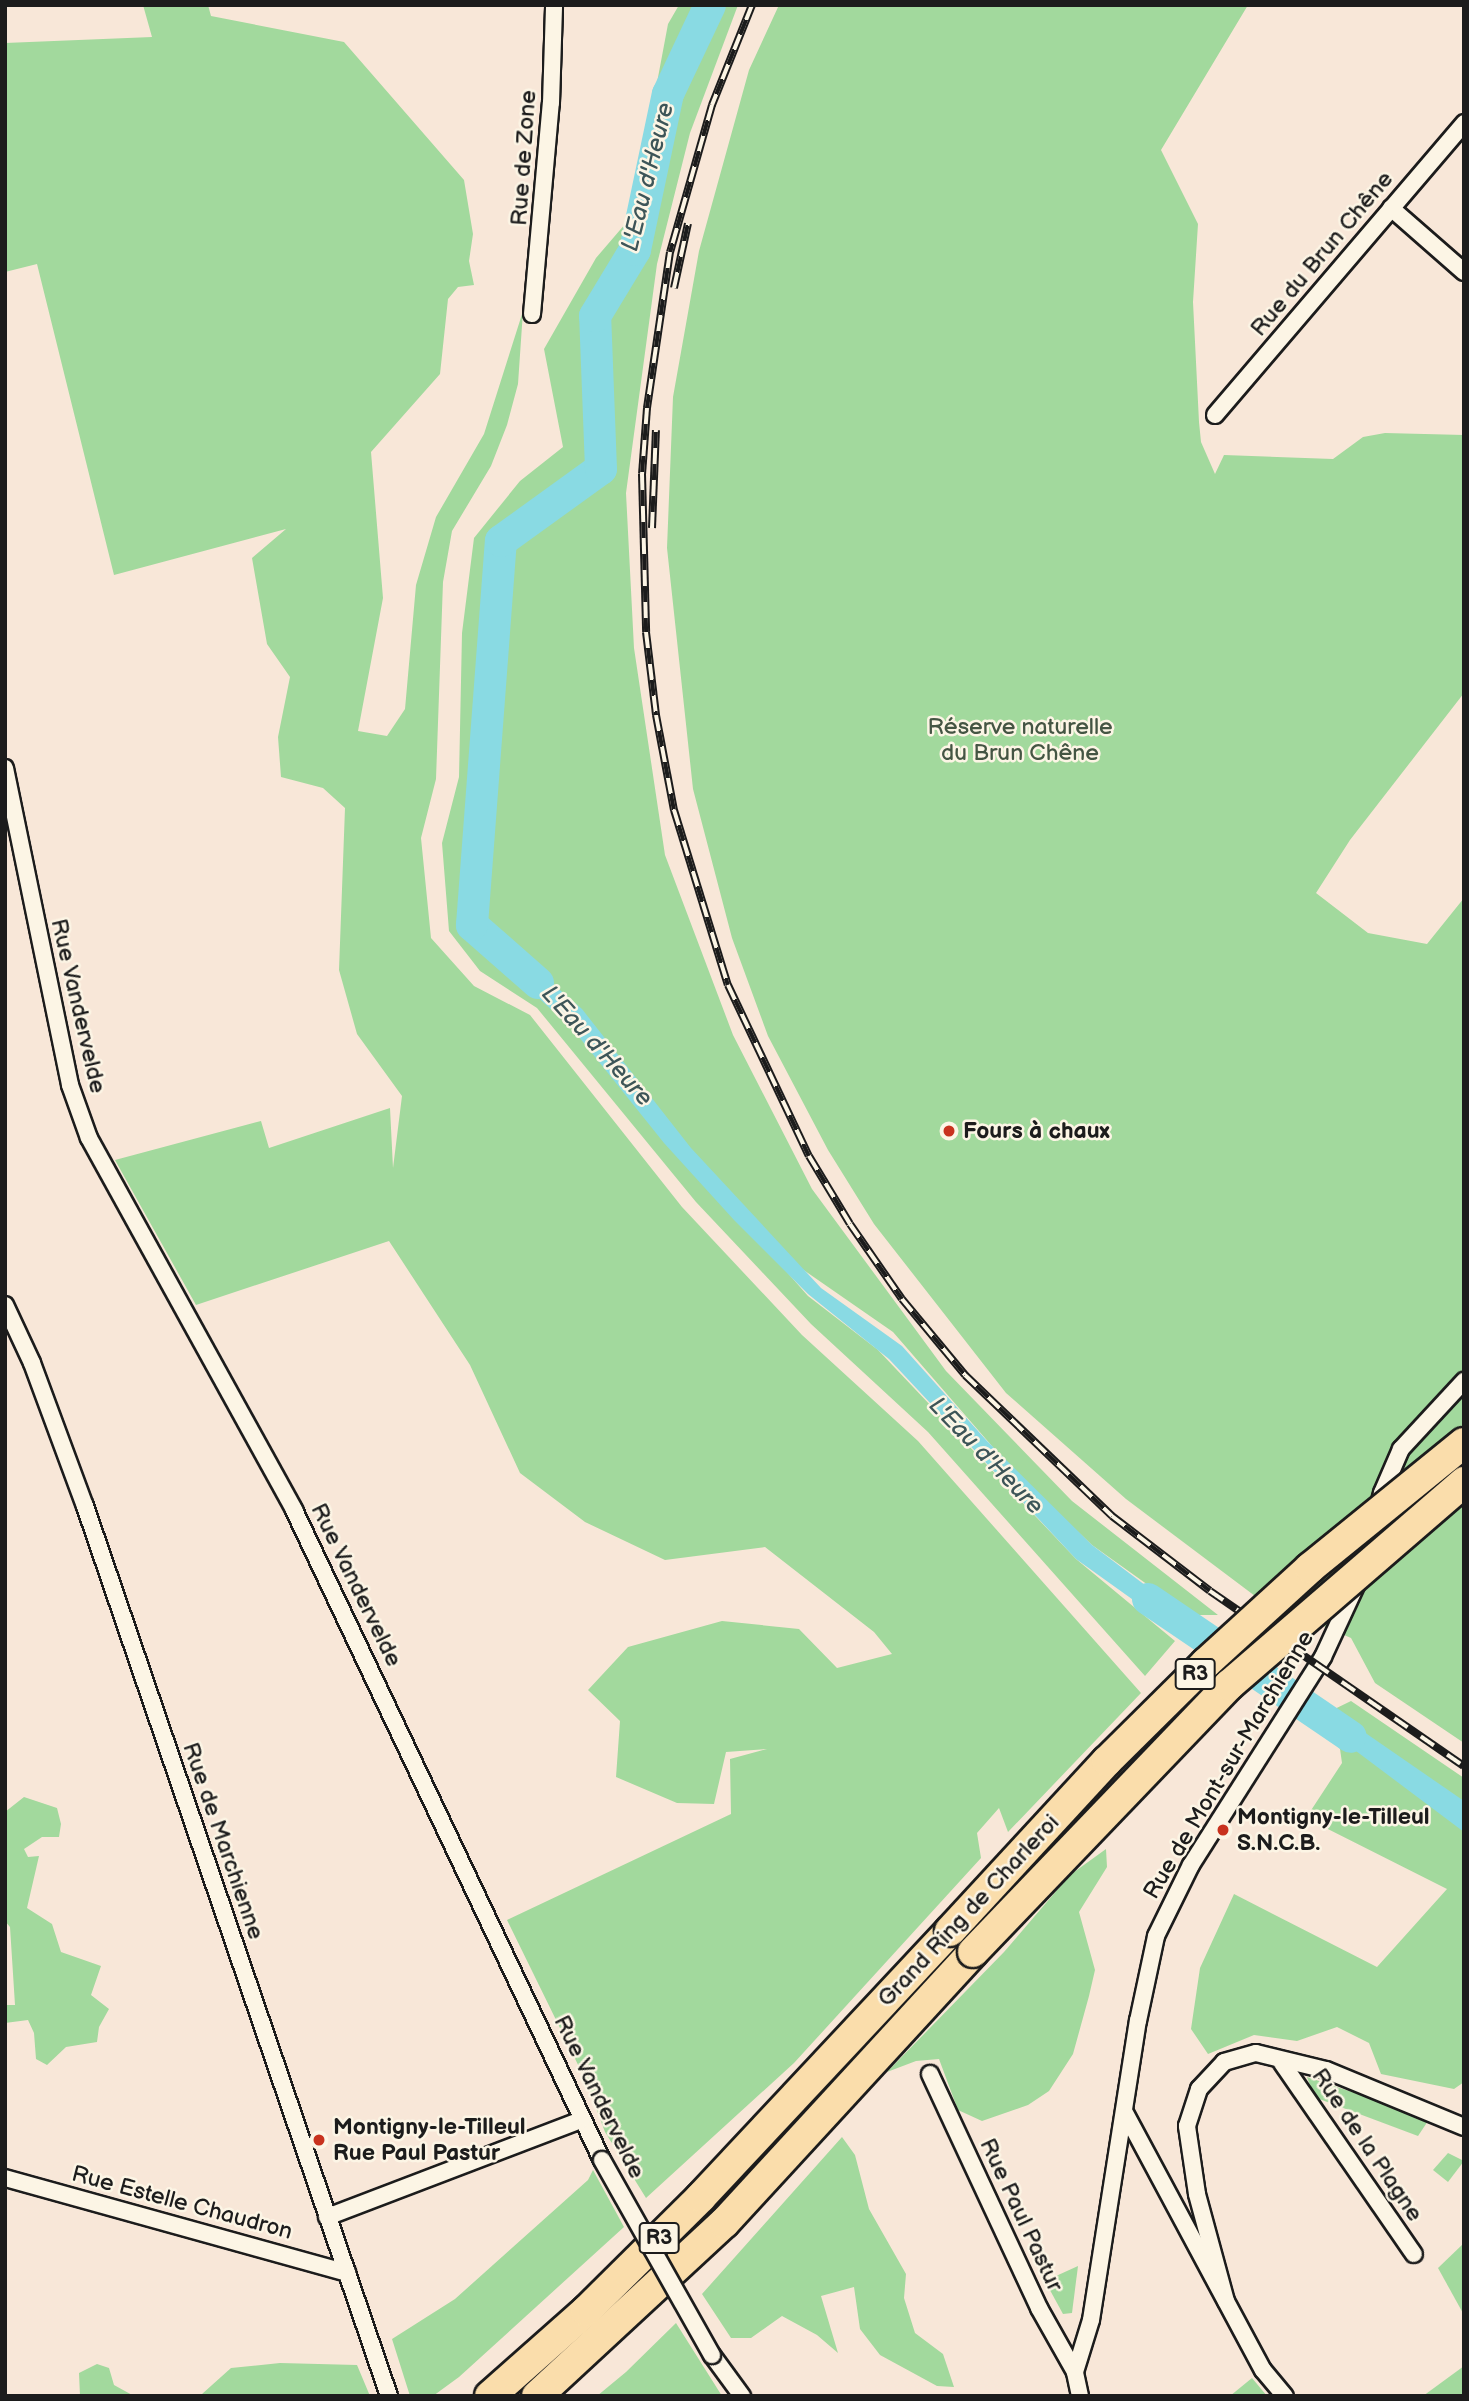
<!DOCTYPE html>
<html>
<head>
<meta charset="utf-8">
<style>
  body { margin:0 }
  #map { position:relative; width:1469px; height:2401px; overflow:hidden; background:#f8e7d8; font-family:"Balsamiq Sans",sans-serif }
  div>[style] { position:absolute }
  .green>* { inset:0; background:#a2d99d }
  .water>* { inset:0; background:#89dae3 }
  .river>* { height:32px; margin:-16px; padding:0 16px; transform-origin:16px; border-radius:16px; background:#89dae3 }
  .roads { filter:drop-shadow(2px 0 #1c1c1c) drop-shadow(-2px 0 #1c1c1c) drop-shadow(0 2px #1c1c1c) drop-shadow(0 -2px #1c1c1c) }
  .street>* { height:16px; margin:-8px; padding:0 8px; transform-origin:8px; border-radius:8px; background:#fcf5e5 }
  .highway>* { height:30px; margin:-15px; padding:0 15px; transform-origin:15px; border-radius:15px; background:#faddab }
  .rail>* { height:8px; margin-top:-4px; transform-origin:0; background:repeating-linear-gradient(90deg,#fcf5e5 0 16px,#1c1c1c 0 32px); box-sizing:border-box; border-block:2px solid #1c1c1c }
  .bridges { filter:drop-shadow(2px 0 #1c1c1c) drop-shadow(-2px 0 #1c1c1c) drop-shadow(0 2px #1c1c1c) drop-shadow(0 -2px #1c1c1c) }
  .street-bridge>* { height:16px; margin:-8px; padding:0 8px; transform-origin:8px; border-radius:8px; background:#fcf5e5 }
  .highway-bridge>* { height:30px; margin:-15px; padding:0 15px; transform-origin:15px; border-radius:15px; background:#faddab }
  .dots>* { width:19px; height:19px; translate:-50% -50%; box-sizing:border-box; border:4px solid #fcf5e5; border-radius:50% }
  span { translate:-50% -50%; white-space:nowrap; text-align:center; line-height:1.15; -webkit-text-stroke:5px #fcf5e5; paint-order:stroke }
  .shield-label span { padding:2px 5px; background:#fcf5e5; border:2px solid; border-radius:5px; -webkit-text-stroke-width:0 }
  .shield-label { font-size:21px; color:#1c1c1c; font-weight:700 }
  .street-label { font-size:23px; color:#1c1c1c }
  .park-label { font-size:23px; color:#445543 }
  .poi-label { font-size:23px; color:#1c1c1c; font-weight:700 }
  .left { translate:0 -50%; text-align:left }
  .water-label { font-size:24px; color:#3d5558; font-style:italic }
  .frame { position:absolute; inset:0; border:7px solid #1c1c1c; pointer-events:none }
</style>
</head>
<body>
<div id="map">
  <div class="green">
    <div style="clip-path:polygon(143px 5px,208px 5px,211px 16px,344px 42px,464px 180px,473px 234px,469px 261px,474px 285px,458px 287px,448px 299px,440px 374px,371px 452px,383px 598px,358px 731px,387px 736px,405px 709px,416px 585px,436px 517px,484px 434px,523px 311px,518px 384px,507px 425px,491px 466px,452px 531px,443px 582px,436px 779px,421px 838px,431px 938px,474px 986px,530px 1015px,682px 1207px,802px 1335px,918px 1441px,1141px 1693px,1008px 1832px,999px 1808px,977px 1833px,981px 1858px,794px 2063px,646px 2198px,605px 2132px,585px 2079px,507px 1920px,731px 1814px,730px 1759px,767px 1749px,726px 1752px,714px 1804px,677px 1803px,616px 1777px,620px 1721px,588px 1690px,628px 1647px,722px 1621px,799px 1629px,837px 1668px,892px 1654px,874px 1632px,765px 1547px,665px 1560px,585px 1522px,520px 1473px,470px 1365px,389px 1241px,196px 1305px,115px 1160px,261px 1121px,269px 1148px,390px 1108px,393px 1168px,402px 1096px,357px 1034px,339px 970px,345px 808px,323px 788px,281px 777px,278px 737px,290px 677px,267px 644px,252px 558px,286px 529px,114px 575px,37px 264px,5px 272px,5px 43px,152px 37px)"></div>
    <div style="clip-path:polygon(679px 5px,738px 5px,690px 133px,657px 264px,626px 493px,634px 648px,665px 855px,733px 1035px,812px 1189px,946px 1371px,1072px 1501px,1218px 1615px,1190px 1615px,1092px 1545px,1011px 1468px,893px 1332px,756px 1237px,808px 1296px,878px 1350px,1076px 1559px,1175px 1641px,1145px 1676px,928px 1432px,811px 1324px,696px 1202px,537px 1008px,480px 971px,449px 931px,442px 843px,459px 777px,462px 633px,474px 538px,520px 481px,563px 447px,544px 349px,596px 258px,632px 216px,668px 24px)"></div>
    <div style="clip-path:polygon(779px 5px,1248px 5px,1161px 150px,1198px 224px,1193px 302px,1199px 422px,1201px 442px,1215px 474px,1224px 455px,1333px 459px,1363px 437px,1385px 433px,1464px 435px,1464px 693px,1350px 840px,1316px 893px,1368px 933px,1427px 944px,1464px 898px,1464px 1743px,1375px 1683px,1351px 1638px,1255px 1596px,1126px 1499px,1006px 1393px,874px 1224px,828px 1150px,768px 1036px,732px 938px,693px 789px,667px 548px,673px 397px,699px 251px,749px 70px)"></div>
    <div style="clip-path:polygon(1351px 1701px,1464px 1778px,1464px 2082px,1454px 2089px,1381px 2074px,1369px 2043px,1337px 2027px,1297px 2041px,1254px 2035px,1208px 2054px,1191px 2029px,1200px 1968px,1234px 1894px,1377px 1967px,1447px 1889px,1306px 1818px,1342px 1763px,1340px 1749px,1314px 1719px)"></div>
    <div style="clip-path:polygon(24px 1797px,57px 1808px,61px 1824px,59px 1837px,42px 1837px,24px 1849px,28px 1857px,39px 1856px,27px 1908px,52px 1924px,61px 1952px,101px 1966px,91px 1995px,109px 2009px,99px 2027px,97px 2042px,66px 2047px,47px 2065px,36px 2059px,34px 2033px,28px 2020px,5px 2023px,5px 2005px,15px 2005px,10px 1927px,5px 1921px,5px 1812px)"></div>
    <div style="clip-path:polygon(1106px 1849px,1107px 1867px,1079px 1912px,1095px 1970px,1089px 1996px,1073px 2054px,1049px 2091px,1028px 2105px,982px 2121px,958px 2110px,939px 2059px,916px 2061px,887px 2072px,1004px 1952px,1070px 1875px)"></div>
    <div style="clip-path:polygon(1307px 2077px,1430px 2118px,1418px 2136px,1314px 2097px)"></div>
    <div style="clip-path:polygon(842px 2137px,855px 2155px,869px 2209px,906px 2274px,904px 2298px,915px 2333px,943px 2354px,954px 2387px,937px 2386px,880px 2355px,860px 2329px,854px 2287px,821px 2296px,838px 2353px,817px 2335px,782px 2316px,751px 2338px,731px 2338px,702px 2294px)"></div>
    <div style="clip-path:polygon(1448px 2153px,1464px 2161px,1448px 2182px,1433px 2170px)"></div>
    <div style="clip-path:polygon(593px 2170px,624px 2227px,459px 2377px,433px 2396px,410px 2396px,392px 2339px,455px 2299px,588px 2180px)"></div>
    <div style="clip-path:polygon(1464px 2243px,1464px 2315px,1438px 2268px)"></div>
    <div style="clip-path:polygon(1078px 2266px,1072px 2313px,1063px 2314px,1045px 2281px)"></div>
    <div style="clip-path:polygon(676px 2323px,722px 2396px,597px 2396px,626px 2372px)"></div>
    <div style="clip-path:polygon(280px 2363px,357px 2365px,370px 2396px,181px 2396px,202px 2394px,231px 2368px)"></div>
    <div style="clip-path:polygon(97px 2364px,109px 2368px,114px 2385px,134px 2396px,80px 2396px,79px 2373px)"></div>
    <div style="clip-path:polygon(1464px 2366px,1464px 2396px,1423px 2396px)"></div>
    <div style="clip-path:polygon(1252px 2378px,1267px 2396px,1230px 2396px)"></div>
  </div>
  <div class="water">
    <div style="clip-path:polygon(510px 947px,582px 1009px,691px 1148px,821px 1288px,902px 1346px,987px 1441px,1092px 1545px,1186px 1616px,1178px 1632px,1076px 1559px,889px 1359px,808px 1294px,734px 1220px,664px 1143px,571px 1027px,499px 963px)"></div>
    <div style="clip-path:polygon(1322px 1703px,1464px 1801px,1464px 1832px,1312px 1718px)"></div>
  </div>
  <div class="river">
    <div style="left:538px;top:983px;width:88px;rotate:-138.7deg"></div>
    <div style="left:472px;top:925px;width:385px;rotate:-85.7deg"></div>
    <div style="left:501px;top:541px;width:123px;rotate:-35.8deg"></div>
    <div style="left:601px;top:469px;width:153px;rotate:-92.2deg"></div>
    <div style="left:595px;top:316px;width:77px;rotate:-58.8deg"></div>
    <div style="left:635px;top:250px;width:159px;rotate:-78.1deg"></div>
    <div style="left:668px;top:94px;width:98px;rotate:-64.7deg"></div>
    <div style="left:1148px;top:1599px;width:245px;rotate:34.2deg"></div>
  </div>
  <div class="roads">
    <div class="street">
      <div style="left:1391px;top:208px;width:97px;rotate:41.2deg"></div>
      <div style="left:532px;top:314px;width:212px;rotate:-84.9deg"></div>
      <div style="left:551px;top:103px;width:98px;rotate:-88.2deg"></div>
      <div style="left:1215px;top:415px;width:384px;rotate:-49.5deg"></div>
      <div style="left:5px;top:768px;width:324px;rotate:78.4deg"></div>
      <div style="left:70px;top:1085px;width:56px;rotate:70.3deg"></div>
      <div style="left:89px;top:1138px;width:425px;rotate:61.1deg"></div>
      <div style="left:294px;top:1510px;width:719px;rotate:64.65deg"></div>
      <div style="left:5px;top:1305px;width:64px;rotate:65deg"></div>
      <div style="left:32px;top:1363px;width:153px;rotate:69.7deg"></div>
      <div style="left:85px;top:1506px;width:940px;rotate:71.14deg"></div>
      <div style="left:1282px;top:2063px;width:232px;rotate:55.4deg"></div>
      <div style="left:930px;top:2074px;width:258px;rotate:65deg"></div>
      <div style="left:1039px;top:2308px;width:73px;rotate:60.6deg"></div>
      <div style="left:1124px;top:2111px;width:294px;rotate:61.8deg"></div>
      <div style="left:1263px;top:2370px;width:34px;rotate:50deg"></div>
      <div style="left:5px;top:2178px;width:355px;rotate:15.5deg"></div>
      <div style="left:327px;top:2217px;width:272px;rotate:-20.9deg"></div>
      <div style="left:1226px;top:2301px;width:111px;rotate:-105.2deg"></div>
      <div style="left:1197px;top:2194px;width:69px;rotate:-98.4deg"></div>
      <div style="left:1187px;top:2126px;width:39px;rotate:-72deg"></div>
      <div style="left:1199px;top:2089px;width:37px;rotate:-47deg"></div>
      <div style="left:1224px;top:2062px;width:33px;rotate:-16deg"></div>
      <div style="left:1256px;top:2053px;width:72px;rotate:13.7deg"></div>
      <div style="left:1326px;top:2070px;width:149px;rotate:22.4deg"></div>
      <div style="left:712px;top:2355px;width:51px;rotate:53.8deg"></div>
      <div style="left:1080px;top:2396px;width:25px;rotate:-102deg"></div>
      <div style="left:1075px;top:2372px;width:54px;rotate:-72.9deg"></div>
      <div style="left:1091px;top:2320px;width:303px;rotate:-81.1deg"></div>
      <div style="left:1138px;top:2021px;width:87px;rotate:-78deg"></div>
      <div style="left:1156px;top:1936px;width:79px;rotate:-63.8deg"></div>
      <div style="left:1191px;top:1865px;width:246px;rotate:-57.6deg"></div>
      <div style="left:1323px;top:1657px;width:88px;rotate:-65.2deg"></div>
      <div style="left:1360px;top:1577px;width:87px;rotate:-75.3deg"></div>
      <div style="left:1382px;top:1493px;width:48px;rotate:-66.6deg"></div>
      <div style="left:1401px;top:1449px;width:93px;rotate:-47.2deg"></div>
    </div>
    <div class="highway">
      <div style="left:490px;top:2396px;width:128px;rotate:-41.5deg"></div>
      <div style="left:586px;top:2311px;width:162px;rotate:-44.7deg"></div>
      <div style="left:701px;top:2197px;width:364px;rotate:-46.9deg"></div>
      <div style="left:537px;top:2396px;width:255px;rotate:-42.8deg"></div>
      <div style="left:724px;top:2223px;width:368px;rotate:-47.4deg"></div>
    </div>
  </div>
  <div class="rail">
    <div style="left:752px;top:5px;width:108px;rotate:111.8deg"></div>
    <div style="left:712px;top:105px;width:153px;rotate:105.9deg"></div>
    <div style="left:670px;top:252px;width:158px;rotate:98.4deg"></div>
    <div style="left:647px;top:408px;width:66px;rotate:94.3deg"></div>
    <div style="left:642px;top:474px;width:158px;rotate:88.5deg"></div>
    <div style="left:646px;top:632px;width:84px;rotate:83.1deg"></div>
    <div style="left:656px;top:715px;width:97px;rotate:79.3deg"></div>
    <div style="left:674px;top:810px;width:183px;rotate:72.9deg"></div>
    <div style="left:728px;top:985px;width:189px;rotate:64.7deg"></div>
    <div style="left:809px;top:1156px;width:79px;rotate:58.9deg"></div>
    <div style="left:850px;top:1224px;width:91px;rotate:55.3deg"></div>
    <div style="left:902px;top:1299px;width:99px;rotate:50.3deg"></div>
    <div style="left:965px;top:1375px;width:204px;rotate:43.8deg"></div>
    <div style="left:1112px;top:1516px;width:123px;rotate:37.4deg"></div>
    <div style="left:1210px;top:1591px;width:308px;rotate:34.6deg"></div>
    <div style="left:674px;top:288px;width:66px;rotate:-77.8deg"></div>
    <div style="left:652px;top:528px;width:98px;rotate:-87.7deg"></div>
  </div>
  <div class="bridges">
    <div class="street-bridge">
      <div style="left:602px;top:2160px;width:224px;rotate:60.6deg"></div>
    </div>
    <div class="highway-bridge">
      <div style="left:950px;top:1931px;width:231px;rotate:-47.3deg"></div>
      <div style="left:1107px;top:1761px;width:139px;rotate:-44.7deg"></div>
      <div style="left:1206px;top:1663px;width:141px;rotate:-42.4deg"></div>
      <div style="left:1310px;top:1568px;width:198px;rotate:-39.1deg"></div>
      <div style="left:973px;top:1952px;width:370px;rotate:-46.2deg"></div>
      <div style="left:1229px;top:1685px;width:311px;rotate:-40.8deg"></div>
    </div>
  </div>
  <div class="dots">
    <div style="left:949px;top:1131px;background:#c8321e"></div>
    <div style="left:1223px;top:1830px;background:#c8321e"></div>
    <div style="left:319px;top:2140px;background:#c8321e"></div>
  </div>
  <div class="shield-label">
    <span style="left:1195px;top:1674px">R3</span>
    <span style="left:659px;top:2238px">R3</span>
  </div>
  <div class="street-label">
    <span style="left:524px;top:158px;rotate:-86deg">Rue de Zone</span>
    <span style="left:1322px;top:254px;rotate:-50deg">Rue du Brun Chêne</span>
    <span style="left:78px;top:1006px;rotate:77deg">Rue Vandervelde</span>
    <span style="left:356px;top:1585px;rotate:64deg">Rue Vandervelde</span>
    <span style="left:1229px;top:1765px;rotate:-59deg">Rue de Mont-sur-Marchienne</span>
    <span style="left:223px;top:1841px;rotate:71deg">Rue de Marchienne</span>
    <span style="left:969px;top:1911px;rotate:-47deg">Grand Ring de Charleroi</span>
    <span style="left:599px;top:2097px;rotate:64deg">Rue Vandervelde</span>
    <span style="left:1367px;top:2145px;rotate:56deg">Rue de la Plagne</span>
    <span style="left:182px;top:2203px;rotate:15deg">Rue Estelle Chaudron</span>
    <span style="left:1021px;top:2215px;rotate:65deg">Rue Paul Pastur</span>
  </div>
  <div class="park-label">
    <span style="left:1020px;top:740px">Réserve naturelle<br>du Brun Chêne</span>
  </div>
  <div class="poi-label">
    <span class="left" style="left:963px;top:1131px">Fours à chaux</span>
    <span class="left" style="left:1237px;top:1830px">Montigny-le-Tilleul<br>S.N.C.B.</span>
    <span class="left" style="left:333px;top:2140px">Montigny-le-Tilleul<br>Rue Paul Pastur</span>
  </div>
  <div class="water-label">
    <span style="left:648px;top:177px;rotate:-76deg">L'Eau d'Heure</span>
    <span style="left:597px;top:1046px;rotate:48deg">L'Eau d'Heure</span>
    <span style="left:986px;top:1456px;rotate:46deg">L'Eau d'Heure</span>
  </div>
  <div class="frame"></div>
</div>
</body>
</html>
